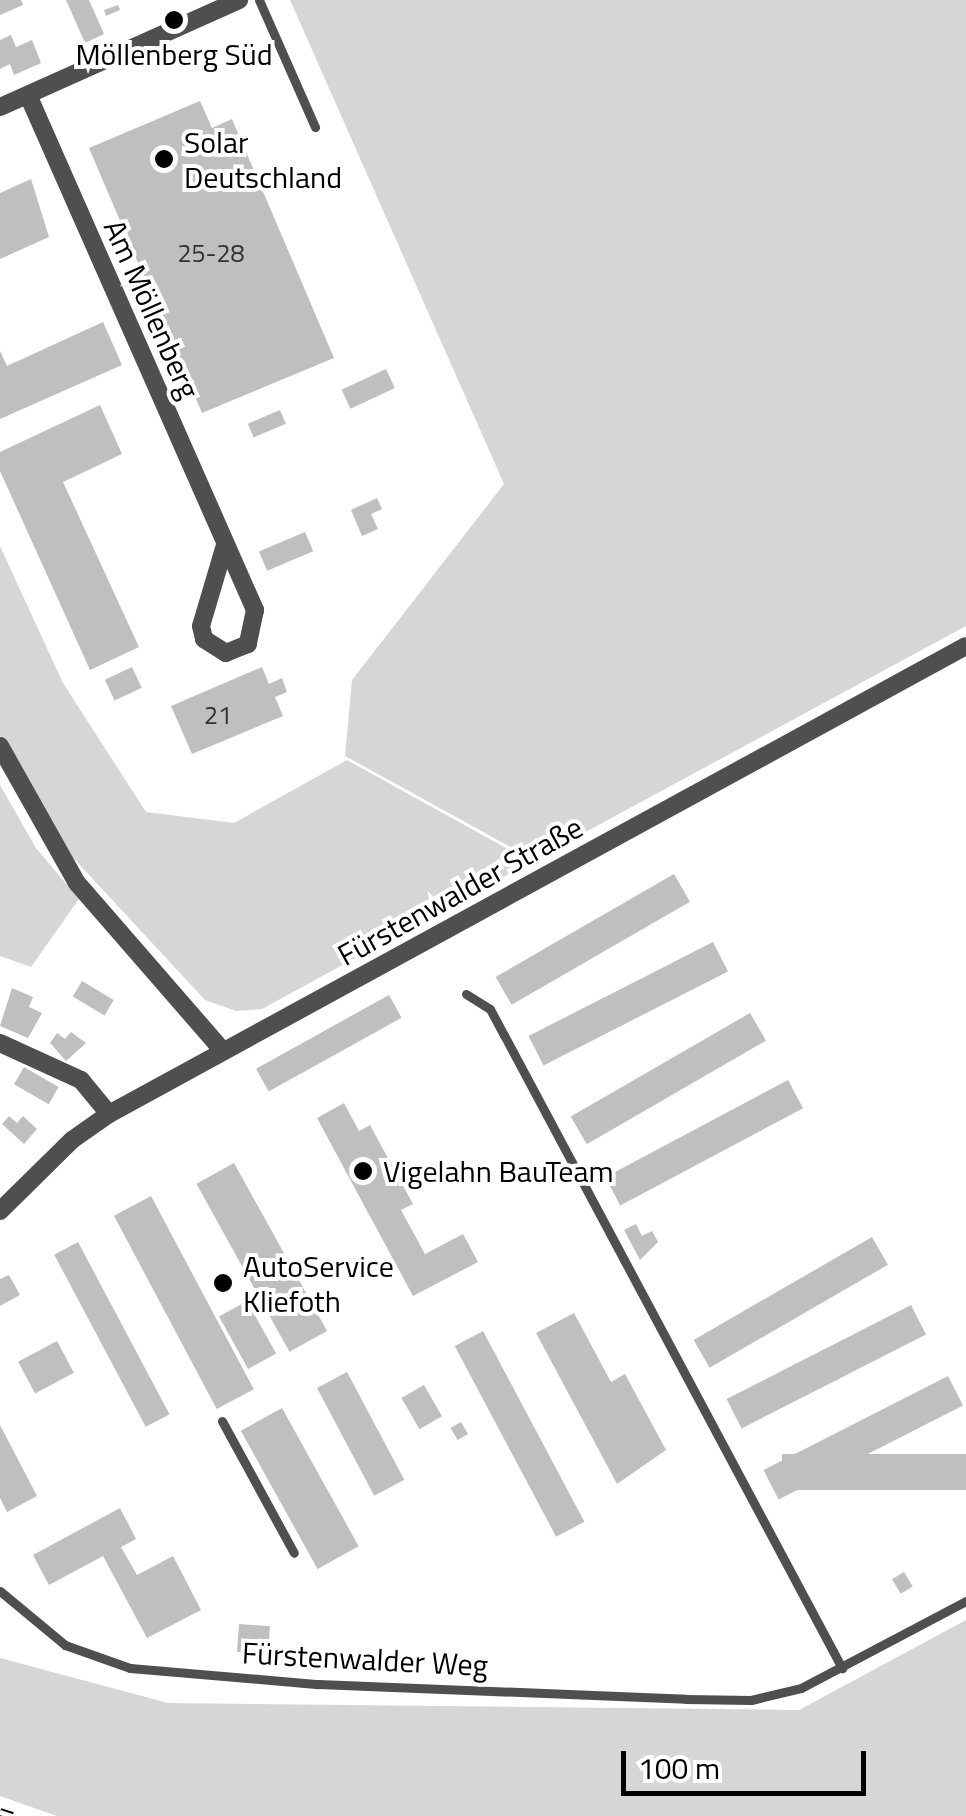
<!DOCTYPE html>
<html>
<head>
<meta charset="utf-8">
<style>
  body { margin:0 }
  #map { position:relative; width:966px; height:1816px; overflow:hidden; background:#fff; font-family:"Titillium Web",sans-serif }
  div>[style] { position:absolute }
  .green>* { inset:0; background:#d6d6d6 }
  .building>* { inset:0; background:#bfbfbf; transform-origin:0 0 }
  .service>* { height:9px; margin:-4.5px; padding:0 4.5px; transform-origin:4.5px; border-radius:4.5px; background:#4f4f4f }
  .minor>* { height:18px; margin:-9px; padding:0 9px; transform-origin:9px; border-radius:9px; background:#4f4f4f }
  .rail>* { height:9px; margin-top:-4.5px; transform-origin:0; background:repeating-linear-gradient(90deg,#fff 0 15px,#000 0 30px); box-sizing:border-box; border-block:2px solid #000 }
  .dots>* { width:28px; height:28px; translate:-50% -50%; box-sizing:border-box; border:5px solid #fff; border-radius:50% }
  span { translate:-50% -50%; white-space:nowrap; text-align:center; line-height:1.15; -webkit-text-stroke:8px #fff; paint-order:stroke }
  .number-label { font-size:25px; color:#303030 }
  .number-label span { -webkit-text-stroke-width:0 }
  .poi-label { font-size:30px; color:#000 }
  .left { translate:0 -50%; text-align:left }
  .street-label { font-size:30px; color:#000 }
  .scale { position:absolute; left:621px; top:1751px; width:245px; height:45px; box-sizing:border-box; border:5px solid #000; border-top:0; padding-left:12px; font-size:30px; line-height:35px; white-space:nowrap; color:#000; -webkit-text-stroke:8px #fff; paint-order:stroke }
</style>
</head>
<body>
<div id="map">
  <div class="green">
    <div style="clip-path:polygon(290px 0,966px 0,966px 626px,534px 860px,345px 756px,352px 680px,504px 484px)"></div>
    <div style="clip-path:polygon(0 546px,63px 683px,146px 812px,234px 823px,347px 760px,531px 862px,262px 1009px,236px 1011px,205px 1000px,52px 835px,16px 772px,0 736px)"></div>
    <div style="clip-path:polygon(0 785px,36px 848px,79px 899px,31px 967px,0 956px)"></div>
    <div style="clip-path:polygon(966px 1620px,966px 1816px,57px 1816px,0 1796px,0 1658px,168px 1703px,799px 1710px)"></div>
  </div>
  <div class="building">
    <div style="clip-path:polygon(0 0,21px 0,23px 5px,0 15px)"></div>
    <div style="clip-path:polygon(66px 0,89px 0,104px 34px,85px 43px)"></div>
    <div style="clip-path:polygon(118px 5px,120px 10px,106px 16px,104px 10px)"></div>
    <div style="clip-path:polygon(11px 35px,16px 47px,32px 40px,41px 63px,14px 75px,10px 64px,0 69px,0 40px)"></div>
    <div style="clip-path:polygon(200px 101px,212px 128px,232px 119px,334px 358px,202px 413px,89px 148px)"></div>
    <div style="clip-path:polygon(31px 179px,49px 237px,0 259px,0 193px)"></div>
    <div style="clip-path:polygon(103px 322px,122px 365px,0 419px,0 351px,7px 366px)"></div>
    <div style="left:386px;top:369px;width:21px;height:49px;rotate:65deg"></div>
    <div style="clip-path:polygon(100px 405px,122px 454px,63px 482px,139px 647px,90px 670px,0 471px,0 452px)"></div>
    <div style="left:280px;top:410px;width:15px;height:35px;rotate:67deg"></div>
    <div style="clip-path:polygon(377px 498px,382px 509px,371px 514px,378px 529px,362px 536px,351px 510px)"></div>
    <div style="left:305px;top:532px;width:21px;height:50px;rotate:67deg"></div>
    <div style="left:132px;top:667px;width:23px;height:30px;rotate:65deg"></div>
    <div style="clip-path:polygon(262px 667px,269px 684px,282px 678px,287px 692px,275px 697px,283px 716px,192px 754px,171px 706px)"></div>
    <div style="left:674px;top:874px;width:32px;height:206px;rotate:60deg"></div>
    <div style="left:713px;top:942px;width:33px;height:207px;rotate:63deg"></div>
    <div style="left:82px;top:981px;width:37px;height:18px;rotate:31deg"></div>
    <div style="clip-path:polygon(12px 988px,33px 997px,29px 1007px,42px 1013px,28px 1038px,0 1026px)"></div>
    <div style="left:389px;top:995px;width:26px;height:152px;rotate:61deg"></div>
    <div style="left:750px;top:1013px;width:32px;height:207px;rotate:60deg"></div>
    <div style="clip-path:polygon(71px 1032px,86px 1043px,66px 1061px,50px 1043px,57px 1033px,65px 1039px)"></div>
    <div style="left:24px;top:1067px;width:40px;height:20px;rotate:30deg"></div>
    <div style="left:788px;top:1080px;width:32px;height:207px;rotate:62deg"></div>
    <div style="clip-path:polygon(344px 1103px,359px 1131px,370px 1125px,413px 1204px,401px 1210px,425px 1254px,463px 1234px,478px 1262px,413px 1296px,317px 1118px)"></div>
    <div style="clip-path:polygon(9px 1116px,17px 1123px,23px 1116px,37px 1129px,24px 1144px,2px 1124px)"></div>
    <div style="left:234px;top:1163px;width:192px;height:43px;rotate:61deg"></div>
    <div style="left:151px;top:1196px;width:219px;height:42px;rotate:62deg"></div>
    <div style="clip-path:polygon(636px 1224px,642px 1236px,652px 1231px,658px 1242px,640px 1260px,624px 1230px)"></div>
    <div style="left:872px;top:1237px;width:32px;height:206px;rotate:60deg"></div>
    <div style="left:78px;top:1242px;width:195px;height:27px;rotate:62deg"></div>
    <div style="clip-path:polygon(9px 1275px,20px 1295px,0 1306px,0 1279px)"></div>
    <div style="left:247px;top:1301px;width:60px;height:32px;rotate:61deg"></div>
    <div style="left:911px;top:1305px;width:33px;height:207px;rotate:63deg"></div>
    <div style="clip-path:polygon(574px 1313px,611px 1382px,625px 1374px,666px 1450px,617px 1484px,536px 1333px)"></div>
    <div style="left:483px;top:1331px;width:216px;height:32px;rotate:62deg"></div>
    <div style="left:57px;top:1341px;width:36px;height:44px;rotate:62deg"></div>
    <div style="left:347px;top:1372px;width:122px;height:34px;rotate:62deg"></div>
    <div style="left:948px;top:1376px;width:33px;height:207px;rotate:63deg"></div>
    <div style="left:424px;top:1385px;width:36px;height:26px;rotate:60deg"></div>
    <div style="left:282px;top:1408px;width:158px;height:47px;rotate:61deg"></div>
    <div style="left:461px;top:1422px;width:14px;height:12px;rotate:60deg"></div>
    <div style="clip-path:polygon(0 1425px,37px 1496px,7px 1512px,0 1498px)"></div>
    <div style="left:966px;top:1454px;width:36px;height:184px;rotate:90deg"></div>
    <div style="clip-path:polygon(120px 1508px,136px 1539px,121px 1547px,137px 1575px,173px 1556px,201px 1610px,147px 1638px,103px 1556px,49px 1585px,33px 1555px)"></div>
    <div style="left:904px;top:1572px;width:17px;height:14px;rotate:59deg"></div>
    <div style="left:239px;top:1624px;width:31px;height:28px;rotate:4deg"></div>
  </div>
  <div class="service">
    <div style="left:259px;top:0;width:139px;rotate:66.2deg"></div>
    <div style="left:466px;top:994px;width:28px;rotate:32deg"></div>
    <div style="left:490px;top:1009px;width:30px;rotate:62deg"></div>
    <div style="left:504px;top:1035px;width:718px;rotate:61.9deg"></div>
    <div style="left:222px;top:1421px;width:150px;rotate:61.4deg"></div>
    <div style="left:0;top:1591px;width:85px;rotate:39.7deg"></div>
    <div style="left:65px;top:1645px;width:69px;rotate:19.5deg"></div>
    <div style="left:130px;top:1668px;width:189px;rotate:4.9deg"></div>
    <div style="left:318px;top:1684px;width:368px;rotate:2.3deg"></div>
    <div style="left:686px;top:1699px;width:65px;rotate:0.9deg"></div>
    <div style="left:751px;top:1700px;width:51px;rotate:-13.5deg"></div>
    <div style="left:801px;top:1688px;width:187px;rotate:-27.8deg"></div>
  </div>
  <div class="minor">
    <div style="left:28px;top:95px;width:563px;rotate:66.21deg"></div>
    <div style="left:255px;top:610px;width:35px;rotate:102deg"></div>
    <div style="left:248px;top:644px;width:24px;rotate:158deg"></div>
    <div style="left:226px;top:653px;width:26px;rotate:-148deg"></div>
    <div style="left:204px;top:639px;width:13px;rotate:-103deg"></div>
    <div style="left:201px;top:626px;width:84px;rotate:-73.5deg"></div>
    <div style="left:0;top:107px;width:262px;rotate:-24.1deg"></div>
    <div style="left:0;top:746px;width:157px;rotate:60.7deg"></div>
    <div style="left:77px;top:883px;width:221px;rotate:49deg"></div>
    <div style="left:0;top:1043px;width:89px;rotate:24.6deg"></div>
    <div style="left:81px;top:1080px;width:44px;rotate:50.5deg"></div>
    <div style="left:0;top:1211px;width:101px;rotate:-44.6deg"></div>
    <div style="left:72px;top:1140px;width:45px;rotate:-35.1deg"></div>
    <div style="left:109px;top:1114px;width:976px;rotate:-28.64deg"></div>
  </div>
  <div class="rail">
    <div style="left:0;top:1812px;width:13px;rotate:18deg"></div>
  </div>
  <div class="dots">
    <div style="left:174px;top:20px;background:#000"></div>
    <div style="left:164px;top:159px;background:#000"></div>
    <div style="left:363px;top:1171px;background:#000"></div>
    <div style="left:223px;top:1283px;background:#000"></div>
  </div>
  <div class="number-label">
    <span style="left:211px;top:253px">25-28</span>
    <span style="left:218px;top:715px">21</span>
  </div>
  <div class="poi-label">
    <span style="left:174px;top:54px">Möllenberg Süd</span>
    <span class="left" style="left:184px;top:159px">Solar<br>Deutschland</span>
    <span class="left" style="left:383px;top:1171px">Vigelahn BauTeam</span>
    <span class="left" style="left:243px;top:1283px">AutoService<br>Kliefoth</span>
  </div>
  <div class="street-label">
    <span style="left:152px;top:309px;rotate:66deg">Am Möllenberg</span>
    <span style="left:460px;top:891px;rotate:-29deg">Fürstenwalder Straße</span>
    <span style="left:365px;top:1659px;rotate:3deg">Fürstenwalder Weg</span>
  </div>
  <div class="scale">100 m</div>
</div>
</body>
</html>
